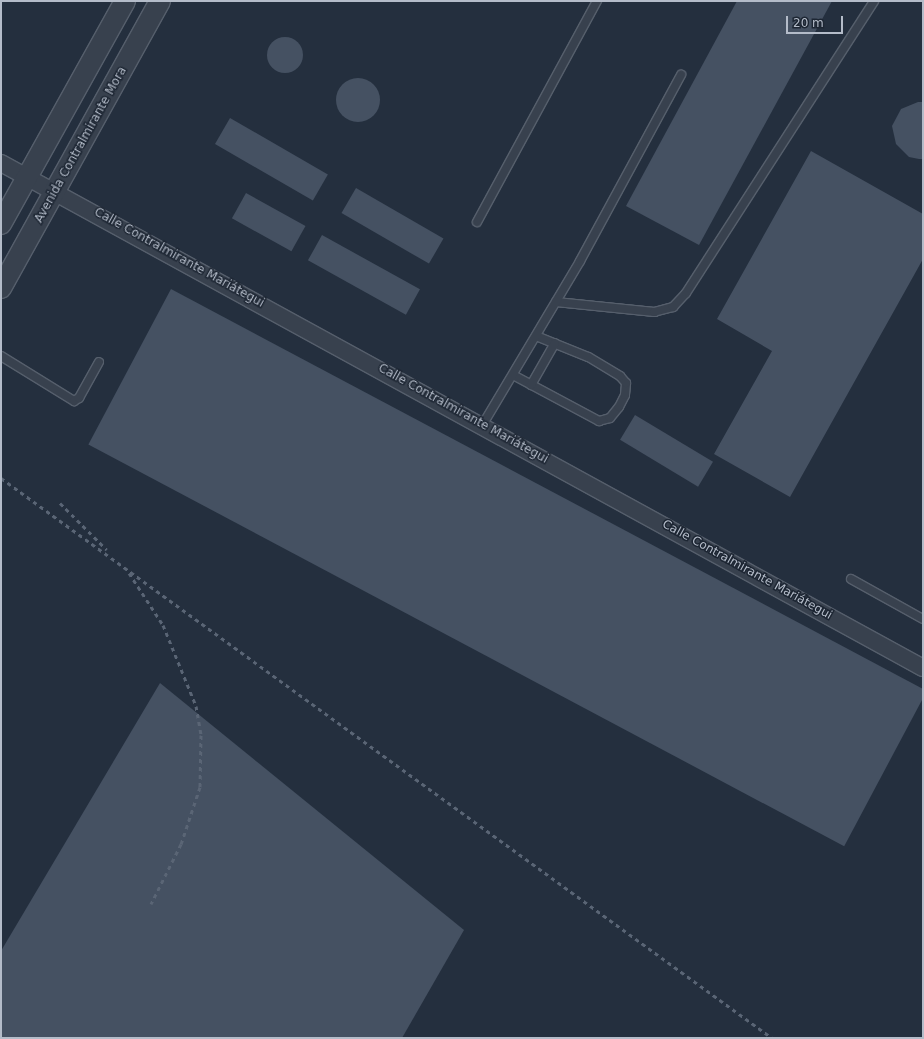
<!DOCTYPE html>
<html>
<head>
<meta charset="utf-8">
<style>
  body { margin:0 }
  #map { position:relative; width:924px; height:1039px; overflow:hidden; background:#242f3e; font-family:"DejaVu Sans",sans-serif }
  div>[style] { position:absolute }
  .building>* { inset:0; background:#455162; transform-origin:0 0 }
  .round { border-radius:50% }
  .roads { filter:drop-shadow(1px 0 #565f6c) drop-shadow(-1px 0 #565f6c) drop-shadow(0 1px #565f6c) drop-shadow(0 -1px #565f6c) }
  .service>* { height:8px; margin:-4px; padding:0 4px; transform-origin:4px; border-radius:4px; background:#38414e }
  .minor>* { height:16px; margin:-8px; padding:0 8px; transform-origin:8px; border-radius:8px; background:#38414e }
  .tertiary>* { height:20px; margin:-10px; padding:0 10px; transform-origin:10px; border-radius:10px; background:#38414e }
  .rail>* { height:3px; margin-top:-1.5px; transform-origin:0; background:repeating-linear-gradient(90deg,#5a6575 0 4px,transparent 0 8px) }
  span { translate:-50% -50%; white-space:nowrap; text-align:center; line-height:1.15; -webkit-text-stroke:3px #1d2633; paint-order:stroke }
  .street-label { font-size:12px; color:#b4bcc9 }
  .frame { position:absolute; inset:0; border:2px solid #b4bcc9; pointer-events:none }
  .scale { position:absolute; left:786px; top:16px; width:57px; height:18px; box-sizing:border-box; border:2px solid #b4bcc9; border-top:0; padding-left:5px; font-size:12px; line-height:14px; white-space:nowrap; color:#b4bcc9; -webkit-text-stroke:3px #1d2633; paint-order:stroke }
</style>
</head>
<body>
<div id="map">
  <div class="building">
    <div style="clip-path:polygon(737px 1px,832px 1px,699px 245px,626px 206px)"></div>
    <div class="round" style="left:267px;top:37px;width:36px;height:36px"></div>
    <div class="round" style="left:336px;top:78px;width:44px;height:44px"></div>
    <div style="clip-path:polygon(918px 102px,923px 102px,923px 159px,919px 159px,909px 157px,896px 144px,892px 126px,901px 109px)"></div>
    <div style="left:230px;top:118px;width:113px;height:30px;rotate:30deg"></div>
    <div style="clip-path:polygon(811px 151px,923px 214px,923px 259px,790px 497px,714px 454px,772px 351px,717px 319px)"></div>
    <div style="left:356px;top:188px;width:101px;height:29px;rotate:30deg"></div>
    <div style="left:246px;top:193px;width:68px;height:29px;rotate:29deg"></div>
    <div style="left:322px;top:235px;width:112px;height:29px;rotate:29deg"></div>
    <div style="left:171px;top:289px;width:856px;height:176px;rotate:28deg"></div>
    <div style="left:635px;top:415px;width:91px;height:29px;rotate:31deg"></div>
    <div style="clip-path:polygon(160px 683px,464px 930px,402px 1038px,1px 1038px,1px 951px)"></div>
  </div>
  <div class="roads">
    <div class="service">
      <div style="left:477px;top:222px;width:251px;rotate:-61.5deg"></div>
      <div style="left:556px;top:302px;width:99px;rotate:5.8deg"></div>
      <div style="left:654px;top:312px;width:20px;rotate:-15deg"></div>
      <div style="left:673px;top:307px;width:19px;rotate:-47deg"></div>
      <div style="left:686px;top:293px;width:347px;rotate:-57.2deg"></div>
      <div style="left:1px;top:356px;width:86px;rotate:31.7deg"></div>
      <div style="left:74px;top:401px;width:6px;rotate:-31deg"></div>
      <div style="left:79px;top:398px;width:41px;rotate:-60.9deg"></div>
      <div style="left:513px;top:375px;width:98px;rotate:28.1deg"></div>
      <div style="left:599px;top:421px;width:11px;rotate:-15deg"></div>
      <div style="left:610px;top:418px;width:14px;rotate:-51deg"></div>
      <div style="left:619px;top:407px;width:13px;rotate:-63deg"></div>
      <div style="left:625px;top:395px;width:12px;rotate:-85deg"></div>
      <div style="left:626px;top:383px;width:9px;rotate:-131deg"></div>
      <div style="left:620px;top:376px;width:37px;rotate:-149deg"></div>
      <div style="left:588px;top:357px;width:56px;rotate:-158deg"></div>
      <div style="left:531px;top:385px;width:48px;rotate:-60.3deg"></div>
      <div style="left:483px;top:424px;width:190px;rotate:-59.2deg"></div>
      <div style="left:580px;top:261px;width:212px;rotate:-61.5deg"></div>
      <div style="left:851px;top:579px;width:82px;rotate:29.1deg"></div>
    </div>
    <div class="minor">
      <div style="left:1px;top:163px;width:1051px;rotate:28.71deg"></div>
    </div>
    <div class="tertiary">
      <div style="left:1px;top:224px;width:255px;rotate:-60.9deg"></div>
      <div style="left:1px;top:288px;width:328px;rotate:-61deg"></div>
    </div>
  </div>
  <div class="rail">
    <div style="left:1px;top:478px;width:953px;rotate:35.99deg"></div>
    <div style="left:60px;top:503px;width:66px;rotate:45deg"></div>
    <div style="left:129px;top:573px;width:62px;rotate:56.8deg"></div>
    <div style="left:163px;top:625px;width:87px;rotate:67.8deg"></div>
    <div style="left:196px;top:706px;width:29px;rotate:80deg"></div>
    <div style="left:201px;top:735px;width:52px;rotate:91.1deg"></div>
    <div style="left:200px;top:787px;width:60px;rotate:108.4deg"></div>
    <div style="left:181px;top:844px;width:67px;rotate:116.6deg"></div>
  </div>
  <div class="street-label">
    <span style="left:81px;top:145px;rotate:-61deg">Avenida Contralmirante Mora</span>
    <span style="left:179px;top:258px;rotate:29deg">Calle Contralmirante Mariátegui</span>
    <span style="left:463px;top:414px;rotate:29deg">Calle Contralmirante Mariátegui</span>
    <span style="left:747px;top:570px;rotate:29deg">Calle Contralmirante Mariátegui</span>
  </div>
  <div class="frame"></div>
  <div class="scale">20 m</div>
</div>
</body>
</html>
